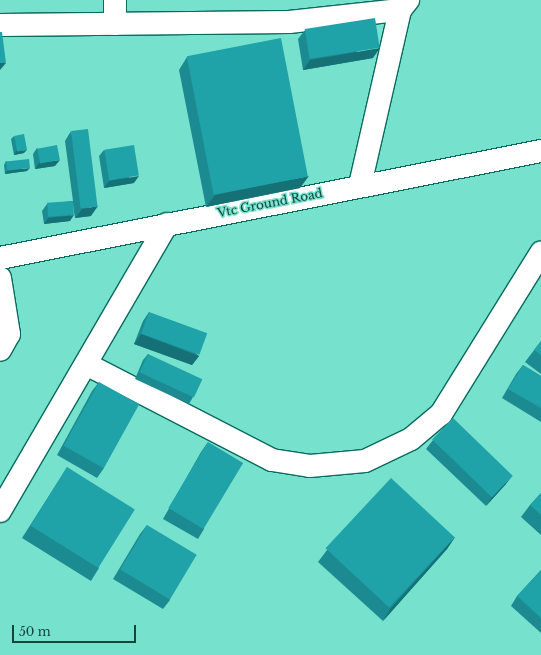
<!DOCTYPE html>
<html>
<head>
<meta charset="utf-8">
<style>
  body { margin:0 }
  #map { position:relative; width:541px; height:655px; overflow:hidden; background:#76e2ce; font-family:"Libre Baskerville",serif }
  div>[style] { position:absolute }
  .roads { filter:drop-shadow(1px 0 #086b5e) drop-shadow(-1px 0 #086b5e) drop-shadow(0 1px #086b5e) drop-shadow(0 -1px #086b5e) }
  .minor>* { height:22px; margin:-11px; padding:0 11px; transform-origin:11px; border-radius:11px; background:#fff }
  .wall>* { inset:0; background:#1c8b91 }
  .shaded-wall>* { inset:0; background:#167176 }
  .building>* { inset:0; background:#20a2a9; transform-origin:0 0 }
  span { translate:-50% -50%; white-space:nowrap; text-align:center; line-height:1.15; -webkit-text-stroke:3px #76e2ce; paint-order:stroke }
  .street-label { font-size:12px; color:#14443c }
  .scale { position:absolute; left:12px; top:625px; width:124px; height:18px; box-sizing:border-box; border:2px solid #14443c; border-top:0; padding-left:5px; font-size:12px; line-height:14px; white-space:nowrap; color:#14443c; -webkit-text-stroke:3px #76e2ce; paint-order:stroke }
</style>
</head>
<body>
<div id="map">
  <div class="roads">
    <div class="minor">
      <div style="left:115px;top:24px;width:24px;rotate:-90deg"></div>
      <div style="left:0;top:25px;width:289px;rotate:-0.6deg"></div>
      <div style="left:289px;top:22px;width:112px;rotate:-6.2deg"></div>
      <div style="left:400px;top:10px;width:13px;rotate:-51deg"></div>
      <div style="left:360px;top:185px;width:180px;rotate:-77.1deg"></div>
      <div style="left:0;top:258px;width:551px;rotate:-11.19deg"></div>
      <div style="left:0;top:278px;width:57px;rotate:80.9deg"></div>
      <div style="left:9px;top:334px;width:18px;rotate:119deg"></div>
      <div style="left:86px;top:364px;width:209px;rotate:27.3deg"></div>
      <div style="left:272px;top:460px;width:38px;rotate:9deg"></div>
      <div style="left:310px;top:466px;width:55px;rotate:-5.2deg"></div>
      <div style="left:365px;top:461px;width:51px;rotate:-25.6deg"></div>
      <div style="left:411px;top:439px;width:39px;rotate:-40deg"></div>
      <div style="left:441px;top:414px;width:190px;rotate:-58.2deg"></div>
      <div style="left:0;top:511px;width:332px;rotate:-59.8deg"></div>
    </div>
  </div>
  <div class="wall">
    <div style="clip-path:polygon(305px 30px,373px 58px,303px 70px,298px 39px)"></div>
    <div style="clip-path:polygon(187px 57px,300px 188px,206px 207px,179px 70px)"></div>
    <div style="clip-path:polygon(71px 131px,91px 216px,75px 218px,73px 205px,70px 221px,44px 224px,42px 211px,47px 204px,73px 201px,65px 141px)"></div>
    <div style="clip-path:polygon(14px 136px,24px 153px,14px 155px,11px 139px)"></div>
    <div style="clip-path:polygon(37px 148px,55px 166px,35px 169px,33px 154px)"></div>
    <div style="clip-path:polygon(104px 150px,134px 183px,104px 188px,99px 156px)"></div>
    <div style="clip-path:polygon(6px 161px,27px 171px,5px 174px,4px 165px)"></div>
    <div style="clip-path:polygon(149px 312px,199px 356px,192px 365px,134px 344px,143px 321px)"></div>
    <div style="clip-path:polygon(541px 341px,541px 374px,525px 362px)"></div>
    <div style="clip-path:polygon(148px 354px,193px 397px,189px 404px,135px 379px,143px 360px)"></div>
    <div style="clip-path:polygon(523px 365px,541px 376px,541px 422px,502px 398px,516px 374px)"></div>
    <div style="clip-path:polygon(99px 382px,104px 468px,97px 478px,57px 455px,92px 391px)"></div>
    <div style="clip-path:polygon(433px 440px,506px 484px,486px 506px,426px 449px)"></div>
    <div style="clip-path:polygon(208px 442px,204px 529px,198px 539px,163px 519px,201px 452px)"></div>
    <div style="clip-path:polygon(67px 467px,99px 568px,91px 581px,22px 538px,59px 480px)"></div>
    <div style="clip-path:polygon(541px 493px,541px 535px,521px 517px,530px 505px)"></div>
    <div style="clip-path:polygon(147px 525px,170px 600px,163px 609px,113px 579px,140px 534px)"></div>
    <div style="clip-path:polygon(455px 537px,447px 549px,383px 621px,318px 562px,327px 550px)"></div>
    <div style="clip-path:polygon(541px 570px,541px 633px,511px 606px,517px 596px)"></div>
  </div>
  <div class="shaded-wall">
    <div style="clip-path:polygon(380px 48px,373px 58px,303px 70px,310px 60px)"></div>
    <div style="clip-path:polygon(0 63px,6px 63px,0 70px)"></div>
    <div style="clip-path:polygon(27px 150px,24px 153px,14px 155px,16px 151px)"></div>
    <div style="clip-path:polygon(60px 160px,55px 166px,35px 169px,39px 163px)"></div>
    <div style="clip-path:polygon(30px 168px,27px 171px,5px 174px,7px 171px)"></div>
    <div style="clip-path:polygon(139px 176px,134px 183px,104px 188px,109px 181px)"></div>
    <div style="clip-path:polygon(309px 176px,300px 188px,206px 207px,215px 195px)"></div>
    <div style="clip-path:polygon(98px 206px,91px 216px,75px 218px,82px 209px)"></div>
    <div style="clip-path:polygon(74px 215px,70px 221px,44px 224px,48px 218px)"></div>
    <div style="clip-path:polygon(141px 334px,199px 356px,192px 365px,134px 344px)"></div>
    <div style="clip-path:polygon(513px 475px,506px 484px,486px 506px,492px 497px)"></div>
    <div style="clip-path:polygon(455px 537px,447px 549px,383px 621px,391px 608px)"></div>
  </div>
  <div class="building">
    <div style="left:375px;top:18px;width:30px;height:71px;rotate:81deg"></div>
    <div style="clip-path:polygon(0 32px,2px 32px,6px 63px,0 63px)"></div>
    <div style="left:281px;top:38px;width:141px;height:96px;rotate:79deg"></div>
    <div style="left:88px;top:129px;width:78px;height:17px;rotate:83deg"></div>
    <div style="left:24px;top:134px;width:16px;height:10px;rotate:79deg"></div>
    <div style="left:57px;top:145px;width:15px;height:20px;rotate:79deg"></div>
    <div style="left:134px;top:145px;width:31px;height:30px;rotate:81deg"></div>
    <div style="left:29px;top:159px;width:9px;height:23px;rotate:84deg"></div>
    <div style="left:73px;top:201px;width:14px;height:26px;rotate:86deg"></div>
    <div style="left:149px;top:312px;width:62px;height:23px;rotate:20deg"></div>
    <div style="clip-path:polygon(541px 341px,541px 355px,534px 350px)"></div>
    <div style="left:148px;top:354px;width:60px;height:20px;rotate:25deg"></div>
    <div style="clip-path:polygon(523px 365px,541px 376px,541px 408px,508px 389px)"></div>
    <div style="left:99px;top:382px;width:46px;height:73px;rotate:29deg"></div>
    <div style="left:453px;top:418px;width:83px;height:30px;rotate:44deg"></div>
    <div style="left:208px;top:442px;width:41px;height:77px;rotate:31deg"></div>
    <div style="left:67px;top:467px;width:80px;height:69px;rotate:32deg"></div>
    <div style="left:391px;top:478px;width:87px;height:96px;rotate:43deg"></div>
    <div style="clip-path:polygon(541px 493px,541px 515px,530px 505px)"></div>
    <div style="left:147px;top:525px;width:58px;height:52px;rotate:31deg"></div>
    <div style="clip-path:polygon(541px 570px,541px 618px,517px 596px)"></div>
  </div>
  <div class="street-label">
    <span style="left:270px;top:203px;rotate:-11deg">Vtc Ground Road</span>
  </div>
  <div class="scale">50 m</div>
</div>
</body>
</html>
